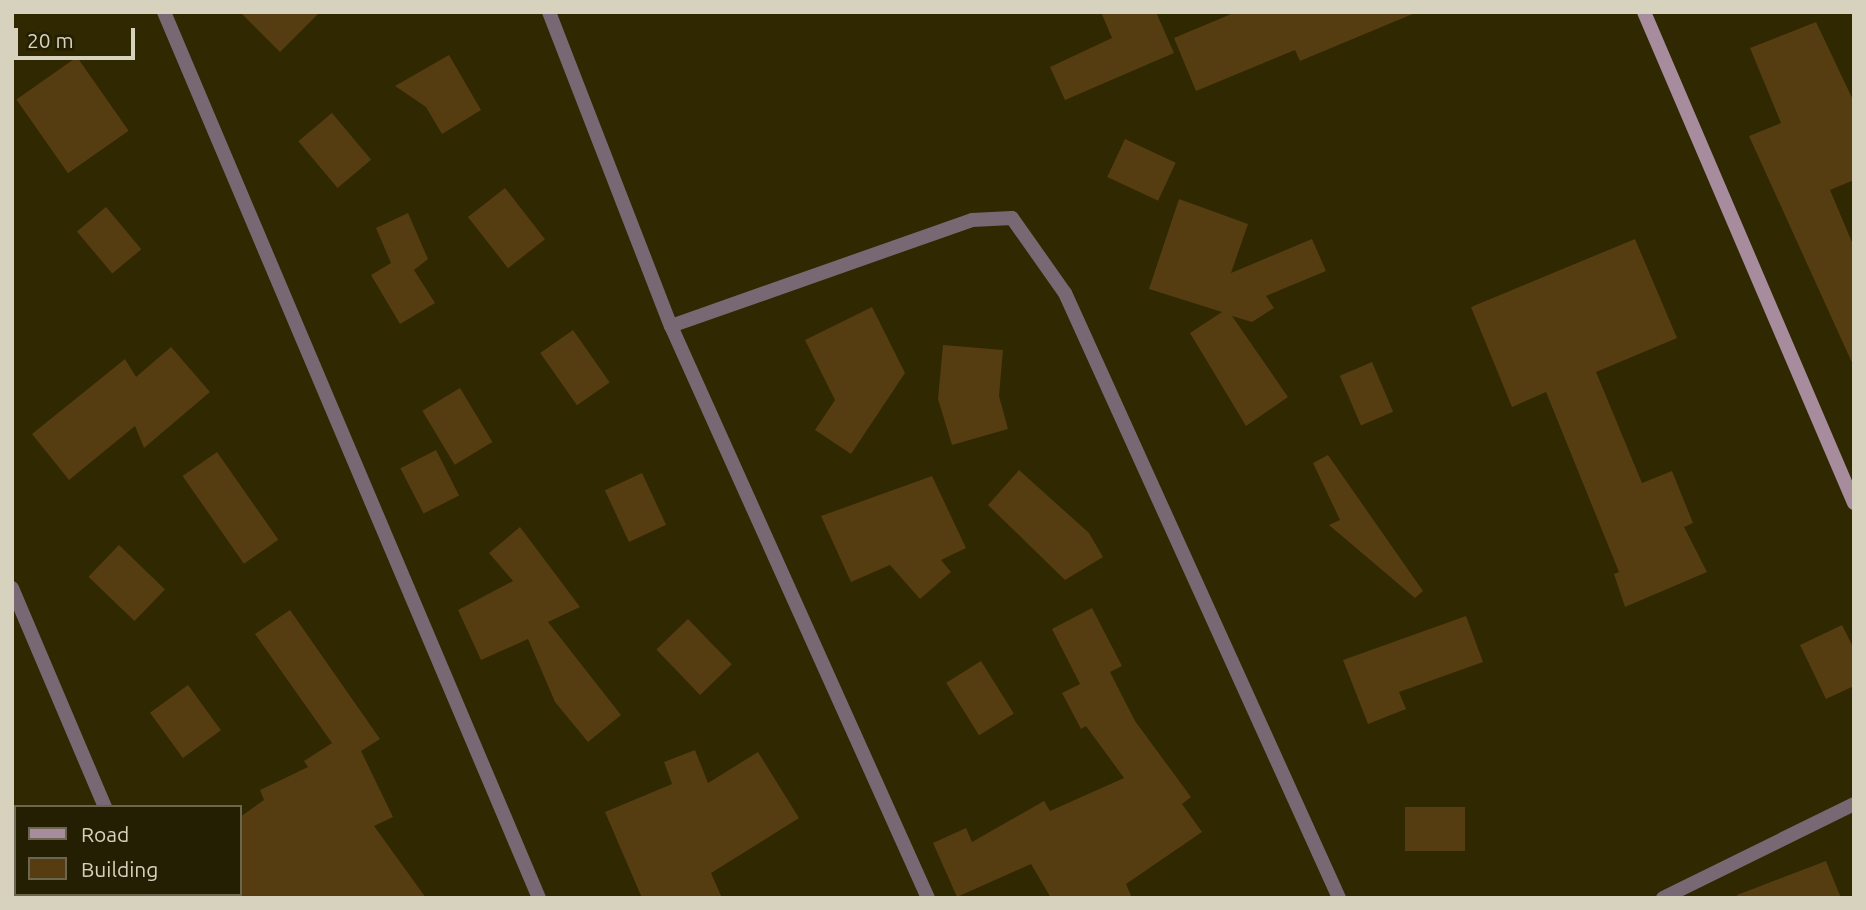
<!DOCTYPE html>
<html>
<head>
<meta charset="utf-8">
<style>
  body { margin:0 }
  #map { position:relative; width:1866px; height:910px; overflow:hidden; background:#2f2800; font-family:Ubuntu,sans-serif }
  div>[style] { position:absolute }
  .building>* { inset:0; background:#563d11; transform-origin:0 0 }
  .street>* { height:14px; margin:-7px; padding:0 7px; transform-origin:7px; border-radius:7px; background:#786873 }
  .secondary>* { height:14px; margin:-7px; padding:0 7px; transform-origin:7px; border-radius:7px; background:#a68c9d }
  span { translate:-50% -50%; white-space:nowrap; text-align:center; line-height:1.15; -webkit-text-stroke:6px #241e02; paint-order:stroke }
  .frame { position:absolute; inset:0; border:14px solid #d6d2bd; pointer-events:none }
  .legend { position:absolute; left:14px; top:805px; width:228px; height:91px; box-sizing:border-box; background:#241e02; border:2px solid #6b664d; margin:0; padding:9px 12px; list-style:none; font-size:21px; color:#d6d2bd }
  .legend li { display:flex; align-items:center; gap:14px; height:35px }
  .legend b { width:35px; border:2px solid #6b664d }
  .scale { position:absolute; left:14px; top:28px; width:121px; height:32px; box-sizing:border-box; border:4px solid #d6d2bd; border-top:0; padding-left:9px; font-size:21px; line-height:24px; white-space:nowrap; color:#d6d2bd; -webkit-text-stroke:5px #241e02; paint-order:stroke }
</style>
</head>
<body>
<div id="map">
  <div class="building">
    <div style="clip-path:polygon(240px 12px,320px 12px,280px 52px)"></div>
    <div style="clip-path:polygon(1101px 12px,1156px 12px,1174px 53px,1065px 100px,1050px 67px,1112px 38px)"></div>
    <div style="clip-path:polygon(1236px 12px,1414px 12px,1415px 13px,1300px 61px,1295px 50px,1196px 91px,1174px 38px)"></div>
    <div style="clip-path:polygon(1816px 22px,1854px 102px,1854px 180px,1830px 190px,1854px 247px,1854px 367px,1749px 136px,1781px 123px,1750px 48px)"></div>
    <div style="clip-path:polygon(449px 55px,481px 110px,442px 134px,426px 107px,395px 86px)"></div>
    <div style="left:77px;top:57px;width:90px;height:74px;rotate:55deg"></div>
    <div style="left:332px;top:113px;width:61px;height:44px;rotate:50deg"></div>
    <div style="left:1125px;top:139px;width:56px;height:42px;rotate:25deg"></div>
    <div style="left:505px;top:188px;width:65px;height:47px;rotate:52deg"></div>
    <div style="clip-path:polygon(1179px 199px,1248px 224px,1231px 273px,1312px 239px,1326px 271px,1266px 296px,1274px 308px,1252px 322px,1232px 316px,1288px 397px,1246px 426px,1190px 333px,1222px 312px,1149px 289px)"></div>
    <div style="left:106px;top:207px;width:55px;height:38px;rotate:50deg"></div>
    <div style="clip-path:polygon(408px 213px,428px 259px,414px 270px,435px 303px,400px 324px,371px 275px,391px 263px,376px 228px)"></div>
    <div style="clip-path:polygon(1635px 239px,1677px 338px,1596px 372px,1642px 483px,1672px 471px,1693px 523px,1684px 527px,1707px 572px,1625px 607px,1614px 574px,1619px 572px,1546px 392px,1512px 407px,1471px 307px)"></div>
    <div style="clip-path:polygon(872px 307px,905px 373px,851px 454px,815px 430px,835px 400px,805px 340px)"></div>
    <div style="left:573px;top:330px;width:64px;height:40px;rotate:55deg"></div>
    <div style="clip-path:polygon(943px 345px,1003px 350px,999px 396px,1008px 429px,952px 445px,938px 399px)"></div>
    <div style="clip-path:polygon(171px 347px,210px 392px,144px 448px,135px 426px,69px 480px,32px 434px,125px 359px,136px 377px)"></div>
    <div style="left:1372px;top:362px;width:54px;height:35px;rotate:67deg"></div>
    <div style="left:460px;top:388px;width:63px;height:44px;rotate:59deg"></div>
    <div style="left:436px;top:450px;width:51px;height:40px;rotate:63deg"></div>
    <div style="left:217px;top:452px;width:107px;height:42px;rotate:55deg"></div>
    <div style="clip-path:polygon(1328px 455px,1423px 591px,1415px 598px,1329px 525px,1340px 520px,1313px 463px)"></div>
    <div style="clip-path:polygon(1019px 470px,1089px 533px,1103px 557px,1065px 580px,988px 505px)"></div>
    <div style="left:642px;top:473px;width:57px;height:41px;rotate:65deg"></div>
    <div style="clip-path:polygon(932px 476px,966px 548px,941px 560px,951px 572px,920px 599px,890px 565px,851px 582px,821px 516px)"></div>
    <div style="clip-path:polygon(520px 527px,580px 607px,548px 622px,621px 715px,588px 742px,555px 702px,528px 639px,481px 660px,458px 610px,513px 581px,489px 553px)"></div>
    <div style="left:119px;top:545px;width:64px;height:44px;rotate:44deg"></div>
    <div style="clip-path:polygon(1092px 608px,1122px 666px,1110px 672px,1135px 721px,1191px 797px,1182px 804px,1202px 832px,1126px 884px,1132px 898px,1051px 898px,1031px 864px,957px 897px,933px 843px,966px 828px,972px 842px,1044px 801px,1050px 811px,1124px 778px,1086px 726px,1081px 729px,1062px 693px,1080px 684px,1052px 629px)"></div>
    <div style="clip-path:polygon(290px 610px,380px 739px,361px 751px,393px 817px,374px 826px,426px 898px,240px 898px,240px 817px,264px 800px,260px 790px,308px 767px,304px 761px,332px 743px,255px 634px)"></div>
    <div style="clip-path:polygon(1466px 616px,1483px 662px,1399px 692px,1406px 709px,1368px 724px,1343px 660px)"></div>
    <div style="left:688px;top:619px;width:63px;height:44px;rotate:46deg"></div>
    <div style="clip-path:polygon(1842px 625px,1854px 649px,1854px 686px,1826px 699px,1800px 645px)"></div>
    <div style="left:981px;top:661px;width:62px;height:41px;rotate:58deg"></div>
    <div style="left:188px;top:685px;width:56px;height:47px;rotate:54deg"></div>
    <div style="clip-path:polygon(695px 750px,708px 783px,758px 752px,799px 818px,711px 873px,722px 898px,642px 898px,605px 812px,672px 784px,664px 762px)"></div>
    <div style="left:1405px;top:807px;width:60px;height:44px"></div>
    <div style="clip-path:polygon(1826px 861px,1841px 898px,1738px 898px,1737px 895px)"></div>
  </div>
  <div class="street">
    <div style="left:164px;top:12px;width:962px;rotate:67.06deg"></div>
    <div style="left:549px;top:12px;width:337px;rotate:68.8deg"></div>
    <div style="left:671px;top:326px;width:627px;rotate:65.81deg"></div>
    <div style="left:671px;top:326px;width:319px;rotate:-19.4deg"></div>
    <div style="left:972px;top:220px;width:40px;rotate:-2.9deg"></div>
    <div style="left:1012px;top:218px;width:92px;rotate:54.8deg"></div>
    <div style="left:1065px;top:293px;width:664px;rotate:65.63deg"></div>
    <div style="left:12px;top:588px;width:238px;rotate:67deg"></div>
    <div style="left:144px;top:894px;width:4px;rotate:76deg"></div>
    <div style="left:1663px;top:898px;width:213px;rotate:-26.2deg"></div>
  </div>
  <div class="secondary">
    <div style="left:1644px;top:12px;width:534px;rotate:66.84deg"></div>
  </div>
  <div class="frame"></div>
  <ul class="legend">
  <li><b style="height:9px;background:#a68c9d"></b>Road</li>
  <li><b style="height:19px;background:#563d11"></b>Building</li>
  </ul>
  <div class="scale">20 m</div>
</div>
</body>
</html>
